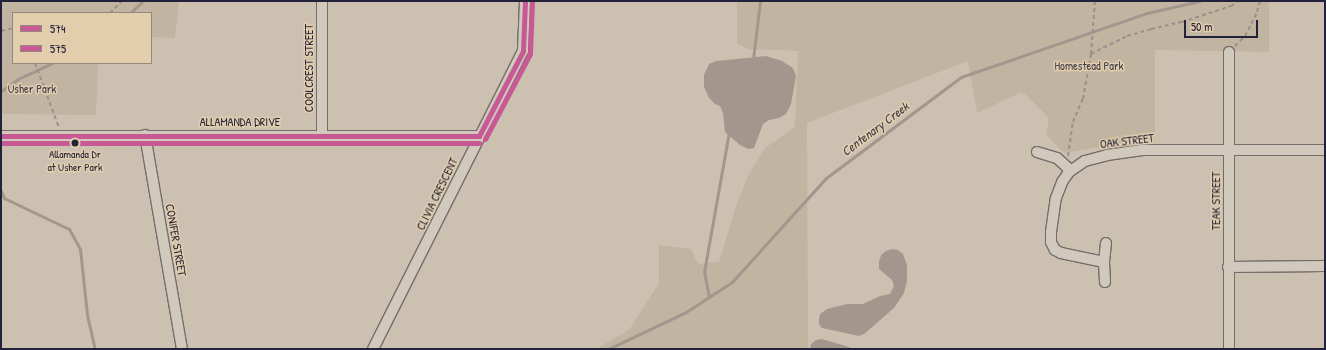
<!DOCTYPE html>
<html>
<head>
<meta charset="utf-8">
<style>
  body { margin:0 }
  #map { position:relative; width:1326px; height:350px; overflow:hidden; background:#ccc1b1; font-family:"Patrick Hand",sans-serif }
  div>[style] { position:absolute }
  .green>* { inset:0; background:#c1b4a1 }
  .water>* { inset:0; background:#a3978d }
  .stream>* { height:3px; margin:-1.5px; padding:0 1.5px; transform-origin:1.5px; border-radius:1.5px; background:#a3978d }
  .path>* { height:2px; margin-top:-1px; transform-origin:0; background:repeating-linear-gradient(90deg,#97928c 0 4px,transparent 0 7px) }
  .roads { filter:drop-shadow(1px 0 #736e6c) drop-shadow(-1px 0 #736e6c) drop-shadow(0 1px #736e6c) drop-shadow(0 -1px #736e6c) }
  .minor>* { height:10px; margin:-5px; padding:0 5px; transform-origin:5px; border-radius:5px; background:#d0c9bc }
  .bus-1>* { height:5px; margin:-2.5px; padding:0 2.5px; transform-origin:2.5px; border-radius:2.5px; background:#c75994 }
  .bus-2>* { height:5px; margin:-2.5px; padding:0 2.5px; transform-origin:2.5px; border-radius:2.5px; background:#c75994 }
  .dots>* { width:11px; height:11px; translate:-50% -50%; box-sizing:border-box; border:2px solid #e2cead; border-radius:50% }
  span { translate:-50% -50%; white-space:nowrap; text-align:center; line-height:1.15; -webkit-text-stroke:3px #e2cead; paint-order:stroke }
  .bus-label { font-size:11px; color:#22223b }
  .park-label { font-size:12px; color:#403d4d }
  .street-label { font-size:12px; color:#22223b }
  .water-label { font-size:13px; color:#43404f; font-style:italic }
  .frame { position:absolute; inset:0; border:2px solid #22223b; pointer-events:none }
  .legend { position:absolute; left:12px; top:12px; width:140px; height:52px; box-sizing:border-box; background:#e2cead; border:1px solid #95897f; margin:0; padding:5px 7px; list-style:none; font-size:12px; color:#22223b }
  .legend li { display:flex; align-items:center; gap:8px; height:20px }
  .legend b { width:20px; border:1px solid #95897f }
  .scale { position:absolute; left:1184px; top:20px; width:74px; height:18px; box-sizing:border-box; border:2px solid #22223b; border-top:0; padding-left:5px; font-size:12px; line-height:14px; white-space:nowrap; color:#22223b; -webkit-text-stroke:3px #e2cead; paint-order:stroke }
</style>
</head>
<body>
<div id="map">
  <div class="green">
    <div style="clip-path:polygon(1px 1px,179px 1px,175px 38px,151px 37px,151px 13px,13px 13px,13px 63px,98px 63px,96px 115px,1px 114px)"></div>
    <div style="clip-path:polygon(737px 1px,1269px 1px,1269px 52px,1155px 50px,1155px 138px,1064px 153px,1046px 135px,1049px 118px,1025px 94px,1020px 93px,977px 113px,968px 61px,807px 123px,808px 349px,596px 349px,629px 330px,659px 283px,659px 245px,691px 249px,698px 264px,719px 262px,736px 206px,749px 174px,765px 148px,795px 127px,798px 51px,749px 49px,737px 44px)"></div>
  </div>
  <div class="water">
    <div style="clip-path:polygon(766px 56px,782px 61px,793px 68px,796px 76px,791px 104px,786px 114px,779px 118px,769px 120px,763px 124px,754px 148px,748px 149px,740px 145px,725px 132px,723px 113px,720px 106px,715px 104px,709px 98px,704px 87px,704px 75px,709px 64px,716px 61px)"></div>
    <div style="clip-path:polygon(892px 249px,898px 250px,903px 254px,907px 265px,907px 281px,904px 293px,894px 308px,864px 334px,859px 336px,822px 328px,819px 324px,819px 319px,820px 314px,827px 309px,847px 304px,863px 304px,880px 296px,890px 294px,894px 286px,892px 280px,879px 269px,879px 262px,881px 255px,886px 251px)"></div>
    <div style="clip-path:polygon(822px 339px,849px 347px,852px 349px,810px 349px,811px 344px,816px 340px)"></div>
  </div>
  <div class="stream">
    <div style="left:130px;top:13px;width:18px;rotate:-43deg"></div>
    <div style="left:753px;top:59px;width:58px;rotate:-83.1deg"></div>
    <div style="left:1px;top:91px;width:21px;rotate:-35deg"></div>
    <div style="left:18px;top:79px;width:38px;rotate:-25deg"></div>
    <div style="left:1px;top:191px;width:8px;rotate:67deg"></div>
    <div style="left:4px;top:198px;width:72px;rotate:25.5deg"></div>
    <div style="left:69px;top:229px;width:23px;rotate:61deg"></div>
    <div style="left:80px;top:249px;width:66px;rotate:83.9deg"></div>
    <div style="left:87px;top:315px;width:35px;rotate:77deg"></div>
    <div style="left:709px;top:297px;width:25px;rotate:-101deg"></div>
    <div style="left:704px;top:272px;width:142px;rotate:-79.9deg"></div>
    <div style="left:608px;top:349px;width:86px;rotate:-25.4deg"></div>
    <div style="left:686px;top:312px;width:55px;rotate:-33.1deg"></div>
    <div style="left:732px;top:282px;width:140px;rotate:-47.9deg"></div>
    <div style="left:826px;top:178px;width:169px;rotate:-36.8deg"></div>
    <div style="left:961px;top:77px;width:197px;rotate:-19deg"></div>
    <div style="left:1147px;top:13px;width:54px;rotate:-12.8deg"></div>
  </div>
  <div class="path">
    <div style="left:110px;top:13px;width:17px;rotate:-45deg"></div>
    <div style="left:1px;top:31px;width:12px;rotate:-14deg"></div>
    <div style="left:1235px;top:46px;width:14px;rotate:-45deg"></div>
    <div style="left:1245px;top:36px;width:27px;rotate:-63deg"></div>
    <div style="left:1257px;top:12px;width:11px;rotate:-75deg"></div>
    <div style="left:1091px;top:54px;width:53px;rotate:-85.7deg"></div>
    <div style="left:35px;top:63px;width:69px;rotate:69.7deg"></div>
    <div style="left:1068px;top:156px;width:34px;rotate:-82deg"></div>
    <div style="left:1073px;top:122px;width:25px;rotate:-67deg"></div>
    <div style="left:1083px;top:99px;width:46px;rotate:-79.9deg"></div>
    <div style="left:1091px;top:54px;width:40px;rotate:-26.6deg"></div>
    <div style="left:1127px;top:36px;width:25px;rotate:-16deg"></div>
    <div style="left:1151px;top:29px;width:32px;rotate:-13deg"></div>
    <div style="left:1182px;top:22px;width:52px;rotate:-18.1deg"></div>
    <div style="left:1231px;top:6px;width:9px;rotate:-32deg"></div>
  </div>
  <div class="roads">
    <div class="minor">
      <div style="left:322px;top:1px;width:133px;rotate:90deg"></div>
      <div style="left:1229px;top:52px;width:297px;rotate:90deg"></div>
      <div style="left:145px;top:135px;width:217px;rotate:80.2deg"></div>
      <div style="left:1px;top:136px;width:478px"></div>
      <div style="left:1037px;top:152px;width:21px;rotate:17deg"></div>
      <div style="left:1057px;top:158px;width:13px;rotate:42deg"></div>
      <div style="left:1067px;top:167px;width:5px;rotate:68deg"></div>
      <div style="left:1104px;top:262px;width:44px;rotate:-168.2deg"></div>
      <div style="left:1061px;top:253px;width:7px;rotate:-153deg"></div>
      <div style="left:1055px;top:250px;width:9px;rotate:-117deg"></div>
      <div style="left:1051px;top:242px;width:10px;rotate:-90deg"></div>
      <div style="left:1051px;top:232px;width:34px;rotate:-82deg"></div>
      <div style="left:1056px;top:198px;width:17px;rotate:-69deg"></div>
      <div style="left:1062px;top:182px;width:12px;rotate:-55deg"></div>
      <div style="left:1069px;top:172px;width:19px;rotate:-35deg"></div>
      <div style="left:1085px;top:161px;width:23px;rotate:-15deg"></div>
      <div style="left:1107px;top:155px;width:36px;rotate:-8deg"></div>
      <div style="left:1143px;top:150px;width:182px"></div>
      <div style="left:1228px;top:267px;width:97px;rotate:-0.6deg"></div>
      <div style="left:1105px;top:282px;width:20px;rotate:-93deg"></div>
      <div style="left:1104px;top:262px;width:19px;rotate:-84deg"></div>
      <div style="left:373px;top:349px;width:334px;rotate:-63.3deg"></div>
      <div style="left:523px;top:51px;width:50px;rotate:-87.7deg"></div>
    </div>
  </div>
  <div class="bus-1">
    <div style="left:1px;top:136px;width:478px"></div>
    <div style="left:479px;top:136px;width:96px;rotate:-62.6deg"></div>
    <div style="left:523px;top:51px;width:50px;rotate:-87.7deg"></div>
  </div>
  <div class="bus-2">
    <div style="left:485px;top:139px;width:96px;rotate:-62.1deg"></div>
    <div style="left:530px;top:54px;width:53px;rotate:-87.8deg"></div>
    <div style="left:1px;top:143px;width:478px"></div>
  </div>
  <div class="dots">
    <div style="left:75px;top:143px;background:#22223b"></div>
  </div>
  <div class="bus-label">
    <span style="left:75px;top:161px">Allamanda Dr<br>at Usher Park</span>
  </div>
  <div class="park-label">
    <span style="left:1089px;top:66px">Homestead Park</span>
    <span style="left:32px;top:89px">Usher Park</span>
  </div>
  <div class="street-label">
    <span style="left:309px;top:68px;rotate:-90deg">COOLCREST STREET</span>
    <span style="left:240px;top:122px">ALLAMANDA DRIVE</span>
    <span style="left:1127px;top:141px;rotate:-7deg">OAK STREET</span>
    <span style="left:437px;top:194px;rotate:-64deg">CLIVIA CRESCENT</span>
    <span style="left:1216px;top:201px;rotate:-90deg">TEAK STREET</span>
    <span style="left:176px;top:240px;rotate:80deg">CONIFER STREET</span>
  </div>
  <div class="water-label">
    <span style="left:875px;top:129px;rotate:-37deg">Centenary Creek</span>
  </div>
  <div class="frame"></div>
  <ul class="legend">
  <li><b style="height:5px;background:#c75994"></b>574</li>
  <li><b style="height:5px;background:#c75994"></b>575</li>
  </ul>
  <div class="scale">50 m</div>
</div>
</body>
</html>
